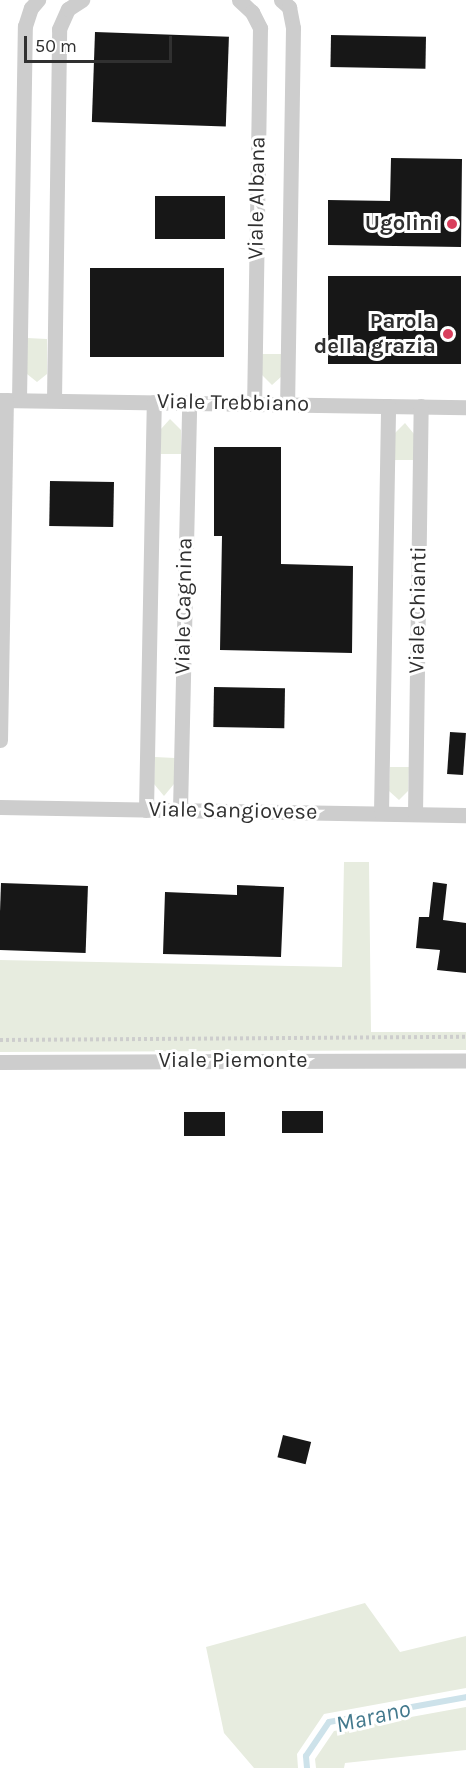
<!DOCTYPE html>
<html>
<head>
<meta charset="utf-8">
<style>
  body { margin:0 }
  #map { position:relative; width:466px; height:1768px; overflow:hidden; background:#fff; font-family:Karla,sans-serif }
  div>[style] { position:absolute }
  .green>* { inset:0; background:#e7ecdf }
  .stream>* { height:6px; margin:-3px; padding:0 3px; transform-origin:3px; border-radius:3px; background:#cde2ea }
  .building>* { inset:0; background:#171717; transform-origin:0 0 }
  .path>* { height:4px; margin-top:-2px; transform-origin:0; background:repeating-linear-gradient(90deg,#cdcdcd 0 3px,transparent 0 6px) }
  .street>* { height:15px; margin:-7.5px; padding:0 7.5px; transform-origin:7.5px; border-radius:7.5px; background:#cdcdcd }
  .dots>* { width:16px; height:16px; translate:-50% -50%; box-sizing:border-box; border:3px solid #fff; border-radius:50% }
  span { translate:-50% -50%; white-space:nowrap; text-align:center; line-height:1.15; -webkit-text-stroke:6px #fff; paint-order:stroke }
  .street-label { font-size:22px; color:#303030 }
  .poi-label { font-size:22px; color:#303030; font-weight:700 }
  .right { translate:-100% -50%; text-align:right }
  .water-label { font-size:24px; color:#43798d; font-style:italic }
  .scale { position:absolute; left:24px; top:36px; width:148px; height:27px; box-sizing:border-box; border:3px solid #303030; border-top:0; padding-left:8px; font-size:18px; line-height:21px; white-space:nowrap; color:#303030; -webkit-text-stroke:4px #fff; paint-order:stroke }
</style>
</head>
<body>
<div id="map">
  <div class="green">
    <div style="clip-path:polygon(27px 338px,47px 339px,47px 374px,37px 382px,27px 374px)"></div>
    <div style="clip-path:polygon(262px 354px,282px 354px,282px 376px,272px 385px,262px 375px)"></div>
    <div style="clip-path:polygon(170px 419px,181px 430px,181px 454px,161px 454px,161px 429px)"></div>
    <div style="clip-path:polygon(405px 423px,414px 434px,414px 460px,395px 460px,395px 433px)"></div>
    <div style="clip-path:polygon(155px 757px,175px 758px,174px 784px,164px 796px,154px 784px)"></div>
    <div style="clip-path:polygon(390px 767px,409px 767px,408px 791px,399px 800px,389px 791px)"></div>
    <div style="clip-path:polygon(344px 862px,369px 862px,371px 1032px,466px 1032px,466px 1050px,0 1052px,0 960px,342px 967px)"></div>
    <div style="clip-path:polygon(365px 1603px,400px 1652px,466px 1636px,466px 1688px,324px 1714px,297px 1754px,298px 1768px,254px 1768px,224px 1733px,206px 1647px)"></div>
    <div style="clip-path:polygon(466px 1707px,466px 1750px,345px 1763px,344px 1768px,316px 1768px,315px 1759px,334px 1731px)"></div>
  </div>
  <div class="stream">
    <div style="left:307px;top:1768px;width:12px;rotate:-95deg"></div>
    <div style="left:306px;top:1756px;width:41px;rotate:-55.9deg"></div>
    <div style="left:329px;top:1722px;width:139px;rotate:-10.3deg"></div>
  </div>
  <div class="building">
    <div style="left:95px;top:32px;width:134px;height:90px;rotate:2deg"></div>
    <div style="left:331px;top:35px;width:95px;height:32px;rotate:1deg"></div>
    <div style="clip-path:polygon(391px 158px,462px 159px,461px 247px,328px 245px,328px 200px,390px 201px)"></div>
    <div style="left:155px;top:196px;width:70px;height:43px"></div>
    <div style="left:90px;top:268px;width:134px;height:89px"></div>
    <div style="left:328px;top:276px;width:133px;height:88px"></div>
    <div style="clip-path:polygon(214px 447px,281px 447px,281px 564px,353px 566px,352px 653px,220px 650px,222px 536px,214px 536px)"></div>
    <div style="left:50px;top:481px;width:64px;height:45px;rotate:1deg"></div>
    <div style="left:214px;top:687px;width:71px;height:40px;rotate:1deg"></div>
    <div style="left:450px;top:732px;width:16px;height:42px;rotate:4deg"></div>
    <div style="clip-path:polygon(433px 882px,447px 884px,443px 920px,466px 923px,466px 973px,437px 970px,440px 950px,416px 948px,419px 917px,429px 917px)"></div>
    <div style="left:1px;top:883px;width:87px;height:67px;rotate:2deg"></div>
    <div style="clip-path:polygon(237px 885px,284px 887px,281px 957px,163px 954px,165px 892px,237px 895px)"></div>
    <div style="left:282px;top:1111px;width:41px;height:22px"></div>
    <div style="left:184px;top:1112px;width:41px;height:24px"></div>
    <div style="left:283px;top:1435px;width:29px;height:23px;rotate:14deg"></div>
  </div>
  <div class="path">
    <div style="left:0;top:1040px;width:466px;rotate:-0.4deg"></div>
  </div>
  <div class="street">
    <div style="left:239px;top:0;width:18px;rotate:43deg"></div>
    <div style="left:252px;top:12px;width:18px;rotate:63deg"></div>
    <div style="left:260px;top:28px;width:376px;rotate:90.9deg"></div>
    <div style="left:281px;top:0;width:11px;rotate:41deg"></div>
    <div style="left:289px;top:7px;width:21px;rotate:79deg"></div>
    <div style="left:293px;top:28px;width:376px;rotate:90.9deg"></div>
    <div style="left:0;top:400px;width:466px;rotate:0.9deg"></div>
    <div style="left:19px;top:400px;width:374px;rotate:-89.1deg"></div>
    <div style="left:25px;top:26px;width:19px;rotate:-72deg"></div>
    <div style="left:31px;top:8px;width:11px;rotate:-49deg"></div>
    <div style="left:54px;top:400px;width:371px;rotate:-89.2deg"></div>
    <div style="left:59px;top:29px;width:22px;rotate:-66deg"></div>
    <div style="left:68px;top:9px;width:17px;rotate:-33deg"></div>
    <div style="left:0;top:740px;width:340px;rotate:-89deg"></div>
    <div style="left:0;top:807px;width:466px;rotate:1deg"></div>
    <div style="left:146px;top:810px;width:408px;rotate:-88.9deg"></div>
    <div style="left:180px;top:810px;width:408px;rotate:-88.7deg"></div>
    <div style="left:381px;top:813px;width:407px;rotate:-89deg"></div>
    <div style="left:415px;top:814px;width:408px;rotate:-89.2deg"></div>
    <div style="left:0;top:1062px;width:466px;rotate:-0.2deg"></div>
  </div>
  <div class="dots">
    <div style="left:452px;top:224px;background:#d93f5d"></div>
    <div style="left:448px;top:334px;background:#d93f5d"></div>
  </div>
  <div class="street-label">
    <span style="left:257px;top:198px;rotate:-89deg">Viale Albana</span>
    <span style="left:233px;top:403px;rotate:1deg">Viale Trebbiano</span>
    <span style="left:184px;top:606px;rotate:-89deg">Viale Cagnina</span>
    <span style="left:418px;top:610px;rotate:-89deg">Viale Chianti</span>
    <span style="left:233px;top:811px;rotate:1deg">Viale Sangiovese</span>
    <span style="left:233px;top:1061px">Viale Piemonte</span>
  </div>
  <div class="poi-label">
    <span class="right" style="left:440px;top:224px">Ugolini</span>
    <span class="right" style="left:436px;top:334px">Parola<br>della grazia</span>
  </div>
  <div class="water-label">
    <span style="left:373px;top:1717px;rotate:-13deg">Marano</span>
  </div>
  <div class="scale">50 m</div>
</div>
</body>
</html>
